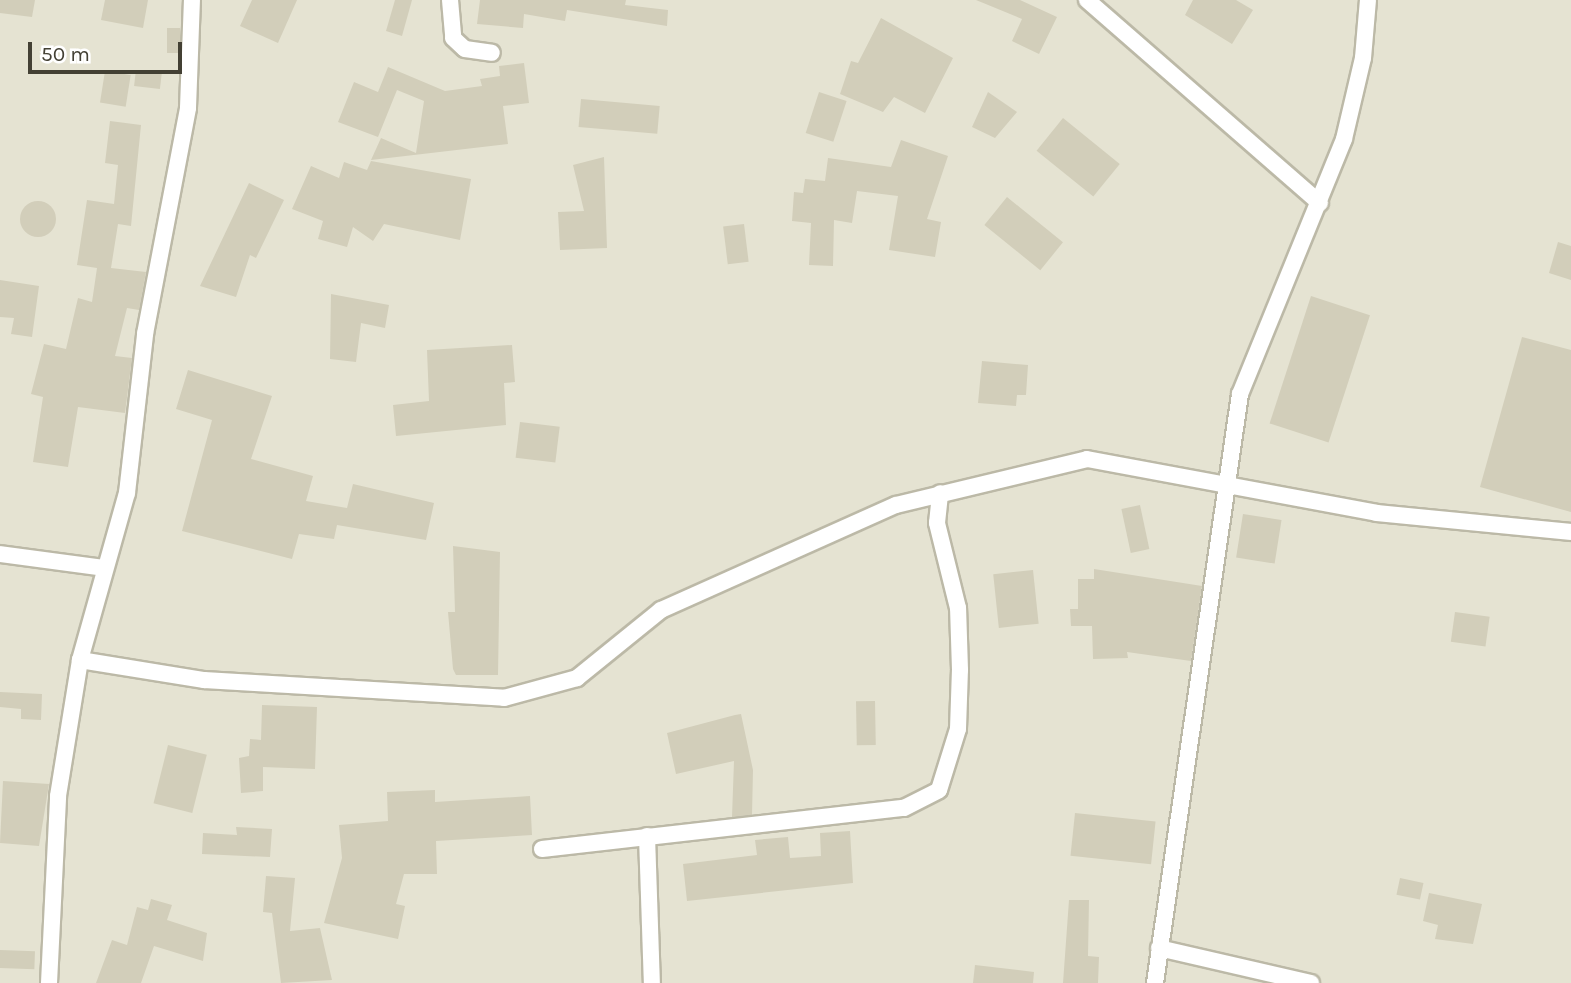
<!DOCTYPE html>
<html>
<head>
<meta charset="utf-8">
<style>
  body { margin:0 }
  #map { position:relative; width:1571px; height:983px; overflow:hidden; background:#f1f0e4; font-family:Karla,sans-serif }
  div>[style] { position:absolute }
  .residential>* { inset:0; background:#e5e3d2; transform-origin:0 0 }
  .building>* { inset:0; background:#d2ceba; transform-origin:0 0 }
  .round { border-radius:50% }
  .roads { filter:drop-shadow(2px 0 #bcb9a7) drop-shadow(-2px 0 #bcb9a7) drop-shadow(0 2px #bcb9a7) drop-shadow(0 -2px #bcb9a7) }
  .street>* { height:16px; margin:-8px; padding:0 8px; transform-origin:8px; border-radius:8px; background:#fff }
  span { translate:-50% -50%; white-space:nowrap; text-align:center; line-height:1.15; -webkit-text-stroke:6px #fff; paint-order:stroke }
  .scale { position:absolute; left:28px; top:42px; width:154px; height:32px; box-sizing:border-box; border:4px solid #434034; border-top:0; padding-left:9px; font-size:21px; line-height:24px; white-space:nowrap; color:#434034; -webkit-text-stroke:5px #fff; paint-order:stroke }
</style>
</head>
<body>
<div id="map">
  <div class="residential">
    <div style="left:0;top:0;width:1571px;height:983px"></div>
  </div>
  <div class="building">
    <div style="clip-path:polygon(0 0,35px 0,32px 17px,0 13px)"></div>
    <div style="clip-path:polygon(105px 0,148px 0,143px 28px,101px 20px)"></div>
    <div style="clip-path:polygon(252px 0,297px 0,278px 43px,240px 26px)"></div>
    <div style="clip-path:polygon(395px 0,412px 0,402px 36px,386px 31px)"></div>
    <div style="clip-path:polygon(480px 0,626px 0,625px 5px,668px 10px,667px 26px,567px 10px,565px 21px,524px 14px,523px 28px,477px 24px)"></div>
    <div style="clip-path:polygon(976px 0,1020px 0,1057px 17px,1039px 54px,1012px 41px,1022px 19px)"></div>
    <div style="clip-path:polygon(1193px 0,1236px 0,1253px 10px,1232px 44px,1185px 15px)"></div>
    <div style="clip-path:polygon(881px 18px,953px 58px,925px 113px,894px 97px,883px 112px,840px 94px,851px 61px,858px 63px)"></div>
    <div style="left:180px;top:28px;width:25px;height:13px;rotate:90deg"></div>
    <div style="clip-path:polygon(524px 63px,529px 103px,503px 106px,508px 144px,371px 160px,381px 138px,416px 153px,424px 101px,397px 90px,378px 137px,338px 122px,354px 82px,378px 92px,388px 67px,445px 91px,482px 86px,480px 79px,500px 76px,499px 66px)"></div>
    <div style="left:136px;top:70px;width:26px;height:16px;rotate:7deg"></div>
    <div style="left:105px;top:71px;width:26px;height:32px;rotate:9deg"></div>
    <div style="left:819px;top:92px;width:29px;height:43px;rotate:18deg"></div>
    <div style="clip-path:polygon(988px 92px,1017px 112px,995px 138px,972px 127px)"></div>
    <div style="left:581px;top:99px;width:79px;height:28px;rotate:5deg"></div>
    <div style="left:1063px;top:118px;width:73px;height:42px;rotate:39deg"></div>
    <div style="clip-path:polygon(110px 121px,141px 125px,131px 226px,118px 224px,111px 268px,146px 272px,139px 310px,127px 308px,115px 356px,132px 358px,125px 413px,78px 407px,68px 467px,33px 462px,43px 397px,31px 394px,44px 344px,66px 349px,78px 298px,92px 302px,97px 268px,77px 265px,87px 200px,114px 204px,118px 165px,105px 163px)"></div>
    <div style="clip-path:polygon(901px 140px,948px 156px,927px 219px,941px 222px,935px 257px,889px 250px,898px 196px,857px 191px,852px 223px,834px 220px,833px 266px,809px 265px,811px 223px,792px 221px,794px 192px,803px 193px,805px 179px,825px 181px,828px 158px,891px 167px)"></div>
    <div style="clip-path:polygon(604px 157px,607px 248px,560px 250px,558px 212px,584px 211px,573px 165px)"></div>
    <div style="clip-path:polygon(371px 161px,471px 179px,460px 240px,384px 224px,373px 241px,353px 227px,347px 247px,318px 239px,323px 221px,292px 209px,311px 166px,339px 178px,344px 162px,367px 170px)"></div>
    <div style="clip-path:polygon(249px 183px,284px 200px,256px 258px,250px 255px,236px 297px,200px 286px)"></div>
    <div style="left:1007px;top:197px;width:72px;height:36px;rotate:39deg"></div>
    <div class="round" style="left:20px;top:201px;width:36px;height:36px"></div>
    <div style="left:744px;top:224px;width:38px;height:21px;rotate:83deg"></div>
    <div style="clip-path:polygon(1558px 242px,1571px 246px,1571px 280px,1549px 273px)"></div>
    <div style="clip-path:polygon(0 280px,39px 286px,32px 337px,11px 334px,14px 318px,0 317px)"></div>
    <div style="clip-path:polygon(331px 294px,389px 305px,385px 328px,361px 323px,356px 362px,330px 359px)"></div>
    <div style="left:1311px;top:296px;width:62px;height:134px;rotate:18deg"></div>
    <div style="clip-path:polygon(1522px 337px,1571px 350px,1571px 512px,1480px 487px)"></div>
    <div style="clip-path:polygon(512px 345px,515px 382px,504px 383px,506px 425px,396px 436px,393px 405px,429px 401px,427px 350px)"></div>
    <div style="clip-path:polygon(982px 361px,1028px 365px,1026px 395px,1017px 395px,1016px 406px,978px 403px)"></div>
    <div style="clip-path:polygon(188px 370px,272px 396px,251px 459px,313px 476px,306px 501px,347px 508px,353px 484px,434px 503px,426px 540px,337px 525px,334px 539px,299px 534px,292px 559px,182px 531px,212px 420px,176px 409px)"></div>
    <div style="left:520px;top:422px;width:40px;height:36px;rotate:7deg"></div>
    <div style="left:1140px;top:505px;width:45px;height:19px;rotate:78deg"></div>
    <div style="left:1243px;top:514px;width:39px;height:44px;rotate:9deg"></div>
    <div style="clip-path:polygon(453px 546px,500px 552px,498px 675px,456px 675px,453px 669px,448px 612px,455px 612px)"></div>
    <div style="clip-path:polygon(1094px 569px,1202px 586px,1191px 661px,1127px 652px,1128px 658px,1093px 659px,1092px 626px,1071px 626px,1070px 609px,1078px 609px,1078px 579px,1094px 579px)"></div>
    <div style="left:1033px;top:570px;width:54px;height:40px;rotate:84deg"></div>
    <div style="left:1455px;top:612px;width:35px;height:30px;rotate:8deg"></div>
    <div style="clip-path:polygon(0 692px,42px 694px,41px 720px,21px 719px,21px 709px,0 707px)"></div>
    <div style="left:875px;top:701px;width:44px;height:19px;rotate:89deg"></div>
    <div style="clip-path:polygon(262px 705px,317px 707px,315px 769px,263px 767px,263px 791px,241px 793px,239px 758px,249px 756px,250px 739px,261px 740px)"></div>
    <div style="clip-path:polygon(735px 715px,741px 714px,753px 770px,752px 815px,732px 817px,734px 761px,676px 774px,667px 733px)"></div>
    <div style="left:168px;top:745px;width:40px;height:60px;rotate:14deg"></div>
    <div style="clip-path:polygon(3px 781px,49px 784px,39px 846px,0 843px)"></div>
    <div style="clip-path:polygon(435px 790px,435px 802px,530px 796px,532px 835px,436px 841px,437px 874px,404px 874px,396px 904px,405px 906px,398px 939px,324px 923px,342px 858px,339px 825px,388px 821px,387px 792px)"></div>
    <div style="left:1075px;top:813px;width:81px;height:43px;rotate:6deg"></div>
    <div style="clip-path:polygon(236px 827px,272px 829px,270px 857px,202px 854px,203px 833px,237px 835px)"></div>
    <div style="clip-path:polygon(850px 831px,853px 883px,687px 901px,683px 864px,757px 855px,755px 840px,788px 837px,790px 858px,821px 856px,820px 833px)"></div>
    <div style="clip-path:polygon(266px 876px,295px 878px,290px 931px,320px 928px,332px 980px,281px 983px,272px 913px,263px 912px)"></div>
    <div style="left:1400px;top:878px;width:24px;height:17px;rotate:12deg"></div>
    <div style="clip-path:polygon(1429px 893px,1482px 904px,1473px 944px,1435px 939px,1438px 925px,1423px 921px)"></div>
    <div style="clip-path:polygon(151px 899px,172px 905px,167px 920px,207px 933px,203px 961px,154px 946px,141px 983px,96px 983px,112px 940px,127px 945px,137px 907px,148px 910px)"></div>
    <div style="clip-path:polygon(1069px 900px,1089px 900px,1088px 956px,1099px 957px,1098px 983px,1063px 983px)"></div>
    <div style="left:0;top:950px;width:35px;height:18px;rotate:2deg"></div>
    <div style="clip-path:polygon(975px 965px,1034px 972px,1033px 983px,973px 983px)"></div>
  </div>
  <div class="roads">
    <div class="street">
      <div style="left:450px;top:0;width:38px;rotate:85deg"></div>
      <div style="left:453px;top:38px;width:16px;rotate:43deg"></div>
      <div style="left:465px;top:49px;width:27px;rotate:8deg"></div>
      <div style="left:1087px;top:0;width:309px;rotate:41.1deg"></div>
      <div style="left:0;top:554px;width:106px;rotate:7.6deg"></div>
      <div style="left:80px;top:660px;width:126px;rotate:9.2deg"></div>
      <div style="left:204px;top:680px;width:301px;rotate:3.4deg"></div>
      <div style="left:504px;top:698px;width:76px;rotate:-15.3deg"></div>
      <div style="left:577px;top:678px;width:108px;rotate:-39deg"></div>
      <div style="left:661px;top:610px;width:257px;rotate:-24.1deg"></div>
      <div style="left:896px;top:505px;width:196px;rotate:-13.5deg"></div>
      <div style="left:1087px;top:459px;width:295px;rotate:10.5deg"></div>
      <div style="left:1377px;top:513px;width:195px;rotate:5.6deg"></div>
      <div style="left:647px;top:836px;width:147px;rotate:88.1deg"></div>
      <div style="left:542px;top:849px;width:364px;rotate:-6.5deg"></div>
      <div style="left:904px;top:808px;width:39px;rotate:-27deg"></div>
      <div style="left:939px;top:790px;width:64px;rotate:-72.7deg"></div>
      <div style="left:958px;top:729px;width:59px;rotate:-88.1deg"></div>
      <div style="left:960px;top:670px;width:62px;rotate:-91.8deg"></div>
      <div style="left:958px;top:608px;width:88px;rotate:-103.9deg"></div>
      <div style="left:937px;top:523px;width:30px;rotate:-84deg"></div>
      <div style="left:1159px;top:948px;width:156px;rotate:13deg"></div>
      <div style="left:49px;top:983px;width:187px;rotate:-87.2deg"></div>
      <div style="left:58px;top:796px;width:138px;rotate:-80.8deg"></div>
      <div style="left:80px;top:660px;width:173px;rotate:-74.3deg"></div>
      <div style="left:127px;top:493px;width:160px;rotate:-83.5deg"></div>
      <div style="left:145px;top:334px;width:230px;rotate:-79.2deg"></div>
      <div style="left:188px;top:108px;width:108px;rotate:-87.9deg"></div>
      <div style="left:1155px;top:983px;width:595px;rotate:-81.79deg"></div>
      <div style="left:1240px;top:394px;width:275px;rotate:-67.8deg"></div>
      <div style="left:1344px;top:139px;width:83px;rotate:-76.8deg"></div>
      <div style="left:1363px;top:58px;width:58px;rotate:-85.1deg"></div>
    </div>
  </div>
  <div class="scale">50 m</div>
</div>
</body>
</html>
